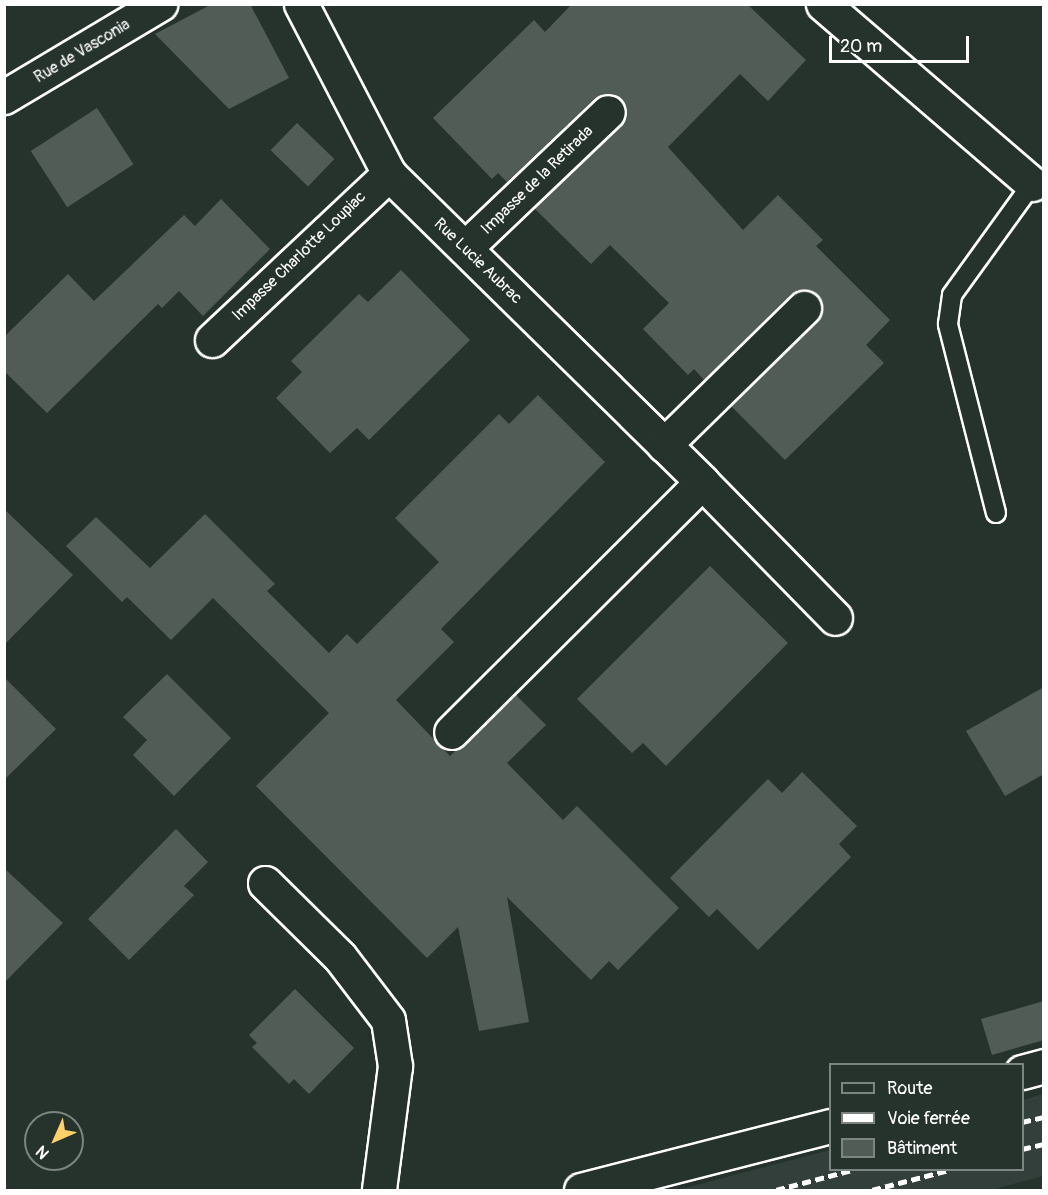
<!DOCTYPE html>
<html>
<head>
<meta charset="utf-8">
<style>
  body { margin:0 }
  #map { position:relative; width:1048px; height:1195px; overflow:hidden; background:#26332d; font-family:Pangolin,sans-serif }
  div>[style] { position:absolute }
  .built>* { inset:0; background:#333f3a }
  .building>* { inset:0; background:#515c57; transform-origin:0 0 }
  .roads { filter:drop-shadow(2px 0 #fff) drop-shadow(-2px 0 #fff) drop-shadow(0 2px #fff) drop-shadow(0 -2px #fff) }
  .service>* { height:18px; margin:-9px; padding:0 9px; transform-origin:9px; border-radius:9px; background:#26332d }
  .minor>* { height:33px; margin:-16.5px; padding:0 16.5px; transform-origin:16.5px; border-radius:16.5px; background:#26332d }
  .rail>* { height:4.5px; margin-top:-2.25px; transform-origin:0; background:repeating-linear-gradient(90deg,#fff 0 9px,transparent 0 13.5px) }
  span { translate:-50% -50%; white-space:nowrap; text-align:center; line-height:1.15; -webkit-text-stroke:6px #26332d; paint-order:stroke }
  .street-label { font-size:16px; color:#fff }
  .frame { position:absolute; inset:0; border:6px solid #fff; pointer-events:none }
  .legend { position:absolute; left:829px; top:1063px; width:195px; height:108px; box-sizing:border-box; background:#26332d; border:2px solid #7d8581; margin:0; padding:8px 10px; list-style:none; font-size:18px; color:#fff }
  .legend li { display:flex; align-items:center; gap:12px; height:30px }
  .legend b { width:30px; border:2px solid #7d8581 }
  .north { position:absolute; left:24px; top:1111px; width:60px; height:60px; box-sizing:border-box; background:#26332d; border:2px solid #7d8581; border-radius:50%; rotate:225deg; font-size:16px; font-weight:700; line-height:24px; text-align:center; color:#fff }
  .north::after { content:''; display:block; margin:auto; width:21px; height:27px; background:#ffd166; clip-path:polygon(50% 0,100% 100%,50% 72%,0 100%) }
  .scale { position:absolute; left:829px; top:36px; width:140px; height:27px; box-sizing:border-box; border:3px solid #fff; border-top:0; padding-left:8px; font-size:18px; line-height:21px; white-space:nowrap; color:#fff; -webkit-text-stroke:4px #26332d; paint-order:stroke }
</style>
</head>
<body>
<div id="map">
  <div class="built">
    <div style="clip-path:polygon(1043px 1094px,1043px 1176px,991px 1190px,677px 1190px,830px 1150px,830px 1170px,1022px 1170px,1023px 1100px)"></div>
  </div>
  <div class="building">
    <div style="clip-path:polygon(212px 4px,250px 4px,289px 78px,229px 109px,155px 34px)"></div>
    <div style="clip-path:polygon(572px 4px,747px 4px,806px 60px,768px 101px,740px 74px,668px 147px,743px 230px,778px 195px,823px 240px,816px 246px,890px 320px,866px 345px,884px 363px,785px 460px,731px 406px,817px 321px,822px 304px,817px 295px,808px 290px,791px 294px,704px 380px,694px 369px,688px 375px,643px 329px,669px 303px,610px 245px,591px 264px,534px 208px,621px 125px,626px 108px,621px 99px,604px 94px,595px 98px,507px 182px,498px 173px,492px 179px,433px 118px,534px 20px,545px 32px)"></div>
    <div style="left:97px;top:108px;width:67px;height:79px;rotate:57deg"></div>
    <div style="left:297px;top:123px;width:52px;height:38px;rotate:44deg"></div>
    <div style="clip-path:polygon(221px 199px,270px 249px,203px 316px,179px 291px,162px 308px,158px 304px,47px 413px,4px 371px,4px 337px,68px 274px,94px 301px,184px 215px,195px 226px)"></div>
    <div style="clip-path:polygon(401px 270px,470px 340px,369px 440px,357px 428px,330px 453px,276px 398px,302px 372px,291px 361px,359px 294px,368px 302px)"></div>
    <div style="clip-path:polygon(538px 395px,605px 462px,441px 629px,454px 642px,396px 700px,450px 756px,515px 694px,546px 725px,507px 763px,563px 820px,577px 806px,679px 908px,618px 970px,609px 961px,591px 980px,507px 897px,529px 1022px,479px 1031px,458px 927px,427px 958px,256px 786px,329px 713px,213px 598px,171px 640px,127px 597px,122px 602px,66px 546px,96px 517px,150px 568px,205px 514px,275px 584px,267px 591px,329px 653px,347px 634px,357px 644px,439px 562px,395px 518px,499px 414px,509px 424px)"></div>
    <div style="clip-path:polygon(4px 509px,73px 575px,4px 645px)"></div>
    <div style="clip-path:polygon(710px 566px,788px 643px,666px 766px,643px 743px,632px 753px,577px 699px)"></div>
    <div style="clip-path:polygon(167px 674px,231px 738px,174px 796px,133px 755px,147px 740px,123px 717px)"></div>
    <div style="clip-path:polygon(4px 677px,56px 729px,4px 780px)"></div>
    <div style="clip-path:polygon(1044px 687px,1044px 774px,1005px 796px,966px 731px)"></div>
    <div style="clip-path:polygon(802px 772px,857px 826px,839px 844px,851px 857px,758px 950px,717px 909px,709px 917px,670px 878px,768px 779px,782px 793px)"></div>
    <div style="clip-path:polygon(176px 829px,208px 862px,184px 886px,194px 895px,129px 960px,88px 919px)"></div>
    <div style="clip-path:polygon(4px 868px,63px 923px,4px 983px)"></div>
    <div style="clip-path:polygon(295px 989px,354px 1048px,309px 1094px,294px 1079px,289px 1084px,252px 1047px,257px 1043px,249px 1035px)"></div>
    <div style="clip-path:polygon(1044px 1001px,1044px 1040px,992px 1055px,981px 1019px)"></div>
  </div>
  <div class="roads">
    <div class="service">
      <div style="left:996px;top:513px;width:195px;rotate:-104.3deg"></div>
      <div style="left:948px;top:324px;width:29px;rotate:-82deg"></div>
      <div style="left:952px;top:295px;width:137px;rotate:-54.2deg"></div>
    </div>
    <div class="minor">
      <div style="left:301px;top:4px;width:191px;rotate:62.6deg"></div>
      <div style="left:389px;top:174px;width:439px;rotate:44.5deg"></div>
      <div style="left:702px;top:482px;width:354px;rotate:135.1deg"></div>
      <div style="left:823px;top:4px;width:276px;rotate:40.7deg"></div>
      <div style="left:4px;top:97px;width:182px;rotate:-30.8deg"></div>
      <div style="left:465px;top:248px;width:197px;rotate:-43.6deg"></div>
      <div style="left:212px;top:340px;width:243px;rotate:-43.2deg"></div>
      <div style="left:664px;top:445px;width:196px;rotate:-44.4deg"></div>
      <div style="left:702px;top:482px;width:190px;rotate:45.6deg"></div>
      <div style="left:265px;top:883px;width:105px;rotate:44.6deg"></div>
      <div style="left:340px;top:957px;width:79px;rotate:52.7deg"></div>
      <div style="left:388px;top:1020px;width:47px;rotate:81.3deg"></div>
      <div style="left:395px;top:1066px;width:125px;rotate:97.4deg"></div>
      <div style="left:1022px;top:1072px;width:23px;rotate:-15deg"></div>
      <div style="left:581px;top:1190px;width:257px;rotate:-14.4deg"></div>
    </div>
  </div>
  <div class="rail">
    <div style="left:1022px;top:1122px;width:23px;rotate:-13deg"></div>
    <div style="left:1022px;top:1149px;width:23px;rotate:-13deg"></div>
    <div style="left:776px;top:1190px;width:79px;rotate:-14.7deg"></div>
    <div style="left:872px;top:1190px;width:80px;rotate:-14.6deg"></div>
  </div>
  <div class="street-label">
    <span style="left:82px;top:51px;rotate:-31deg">Rue de Vasconia</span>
    <span style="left:537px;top:180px;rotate:-44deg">Impasse de la Retirada</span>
    <span style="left:299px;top:256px;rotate:-44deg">Impasse Charlotte Loupiac</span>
    <span style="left:478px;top:261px;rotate:44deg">Rue Lucie Aubrac</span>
  </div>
  <div class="frame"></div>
  <ul class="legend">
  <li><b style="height:8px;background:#26332d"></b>Route</li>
  <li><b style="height:8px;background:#fff"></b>Voie ferrée</li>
  <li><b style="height:16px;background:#515c57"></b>Bâtiment</li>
  </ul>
  <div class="north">N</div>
  <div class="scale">20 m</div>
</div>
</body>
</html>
